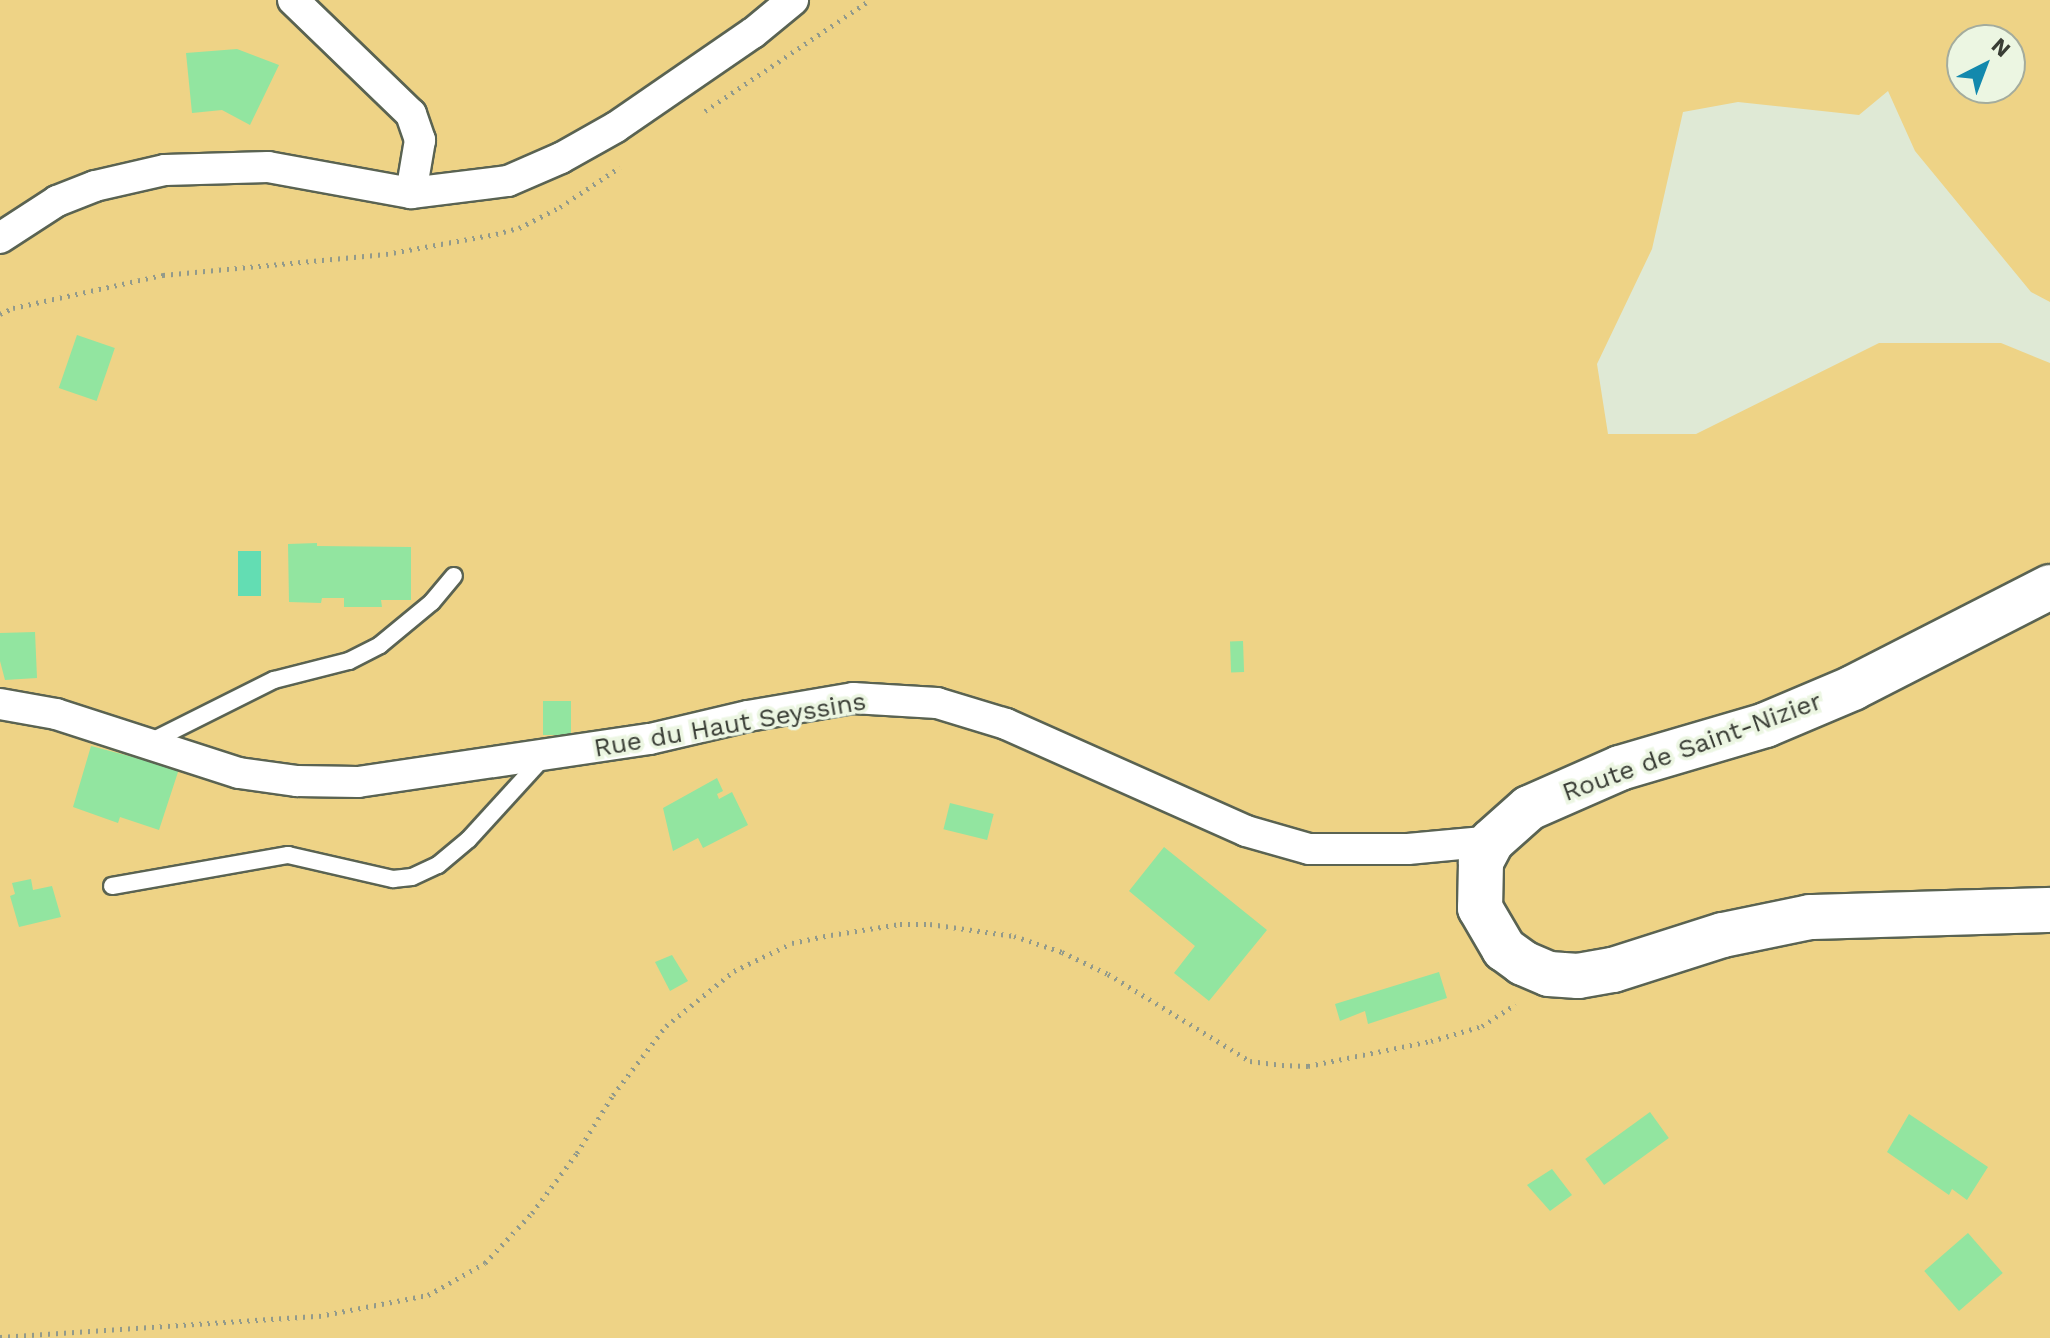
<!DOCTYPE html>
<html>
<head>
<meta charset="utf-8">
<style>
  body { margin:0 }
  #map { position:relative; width:2050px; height:1338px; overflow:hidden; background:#dfe9d5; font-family:"Work Sans",sans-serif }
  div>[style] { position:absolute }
  .green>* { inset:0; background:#eed386 }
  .water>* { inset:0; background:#63ddb3; transform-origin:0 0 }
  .building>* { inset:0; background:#92e5a0; transform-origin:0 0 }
  .path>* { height:5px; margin-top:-2.5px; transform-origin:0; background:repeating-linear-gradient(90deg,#929a8b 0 2px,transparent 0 8px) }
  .roads { filter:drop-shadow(2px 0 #5a6352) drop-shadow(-2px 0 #5a6352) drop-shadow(0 2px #5a6352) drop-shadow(0 -2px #5a6352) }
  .service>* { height:16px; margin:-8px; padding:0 8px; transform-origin:8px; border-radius:8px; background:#fff }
  .minor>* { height:30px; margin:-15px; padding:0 15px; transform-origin:15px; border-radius:15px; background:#fff }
  .secondary>* { height:44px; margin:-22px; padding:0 22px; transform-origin:22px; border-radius:22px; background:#fff }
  span { translate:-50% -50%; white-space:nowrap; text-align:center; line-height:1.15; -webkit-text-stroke:7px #ecf6e2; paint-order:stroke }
  .street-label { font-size:26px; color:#393d35 }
  .north { position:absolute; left:1946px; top:24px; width:80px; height:80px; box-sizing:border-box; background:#ecf6e2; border:2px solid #a4ac9d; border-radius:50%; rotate:42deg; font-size:22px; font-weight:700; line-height:32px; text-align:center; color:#393d35 }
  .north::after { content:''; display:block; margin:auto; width:28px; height:36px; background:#1389ad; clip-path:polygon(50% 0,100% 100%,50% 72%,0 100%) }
</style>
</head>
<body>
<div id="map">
  <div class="green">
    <div style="clip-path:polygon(evenodd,0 0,2050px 0,2050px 302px,2031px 292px,1915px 151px,1888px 91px,1859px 115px,1738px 102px,1683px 112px,1652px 249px,1597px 364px,1608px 434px,1696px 434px,1879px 343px,2001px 343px,2050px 363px,2050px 1338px,0 1338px,0 0,1962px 40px,2010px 40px,2010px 88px,1962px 88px,1962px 40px)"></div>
  </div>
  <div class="water">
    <div style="left:261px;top:551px;width:45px;height:23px;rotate:90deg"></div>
  </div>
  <div class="building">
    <div style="clip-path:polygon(237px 49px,279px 65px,250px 125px,222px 110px,192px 113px,186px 53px)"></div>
    <div style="left:77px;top:335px;width:40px;height:56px;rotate:19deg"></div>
    <div style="clip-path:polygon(317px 543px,317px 546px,411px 547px,411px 600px,381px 600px,382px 607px,344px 607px,344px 598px,322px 598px,321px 603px,289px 602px,288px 544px)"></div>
    <div style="clip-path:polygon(35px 632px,37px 678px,5px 680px,0 661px,0 633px)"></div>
    <div style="left:1243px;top:641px;width:31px;height:13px;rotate:88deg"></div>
    <div style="left:543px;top:701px;width:28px;height:34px"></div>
    <div style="clip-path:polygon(91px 746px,179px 769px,159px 830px,120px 817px,118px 823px,73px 807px)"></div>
    <div style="clip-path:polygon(717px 778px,723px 791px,717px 794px,719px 799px,732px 792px,748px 825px,703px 848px,698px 838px,673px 851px,663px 808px)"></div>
    <div style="left:950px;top:803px;width:45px;height:27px;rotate:14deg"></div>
    <div style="clip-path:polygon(1164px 847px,1267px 930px,1209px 1001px,1174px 973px,1195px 946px,1129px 891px)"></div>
    <div style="clip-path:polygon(31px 879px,33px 890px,52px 886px,61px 917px,19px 927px,10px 896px,15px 894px,12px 883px)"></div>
    <div style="clip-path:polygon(672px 955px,688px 981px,670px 991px,655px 962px)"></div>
    <div style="clip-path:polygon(1439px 972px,1447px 998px,1368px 1024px,1365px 1011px,1340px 1021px,1335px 1004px)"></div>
    <div style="left:1650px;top:1112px;width:32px;height:80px;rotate:54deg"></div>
    <div style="clip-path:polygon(1909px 1114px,1988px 1167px,1967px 1200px,1952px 1189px,1949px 1195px,1887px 1152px)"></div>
    <div style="clip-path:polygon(1552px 1169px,1572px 1195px,1550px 1211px,1527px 1185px)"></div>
    <div style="left:1968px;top:1233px;width:53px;height:58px;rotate:49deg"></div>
  </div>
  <div class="path">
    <div style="left:705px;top:111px;width:199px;rotate:-33.9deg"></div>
    <div style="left:0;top:314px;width:14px;rotate:-25deg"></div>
    <div style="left:13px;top:308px;width:154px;rotate:-12.4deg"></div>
    <div style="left:163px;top:275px;width:224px;rotate:-5.4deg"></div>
    <div style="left:386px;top:254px;width:112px;rotate:-10.3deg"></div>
    <div style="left:496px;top:234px;width:24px;rotate:-15deg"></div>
    <div style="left:519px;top:228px;width:46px;rotate:-27.1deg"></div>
    <div style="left:560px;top:207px;width:72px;rotate:-33.7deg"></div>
    <div style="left:0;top:1337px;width:320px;rotate:-3.8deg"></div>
    <div style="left:319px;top:1316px;width:111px;rotate:-10.9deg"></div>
    <div style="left:428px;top:1295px;width:65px;rotate:-29.3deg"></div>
    <div style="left:485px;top:1263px;width:69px;rotate:-46.8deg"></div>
    <div style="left:532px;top:1213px;width:75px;rotate:-53.1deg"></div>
    <div style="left:577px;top:1153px;width:68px;rotate:-58.2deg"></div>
    <div style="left:613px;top:1095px;width:87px;rotate:-52.5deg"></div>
    <div style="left:666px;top:1026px;width:87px;rotate:-39deg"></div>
    <div style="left:734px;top:971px;width:64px;rotate:-25.8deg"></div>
    <div style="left:792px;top:943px;width:40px;rotate:-12deg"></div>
    <div style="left:831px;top:935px;width:70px;rotate:-9.1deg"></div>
    <div style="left:900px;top:924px;width:30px"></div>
    <div style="left:930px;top:924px;width:85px;rotate:8.1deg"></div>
    <div style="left:1014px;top:936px;width:51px;rotate:18.4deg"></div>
    <div style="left:1062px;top:952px;width:51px;rotate:25.6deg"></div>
    <div style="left:1108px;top:974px;width:167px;rotate:31.5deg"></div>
    <div style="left:1250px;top:1061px;width:32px;rotate:7deg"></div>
    <div style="left:1282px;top:1065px;width:26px;rotate:2deg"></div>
    <div style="left:1308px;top:1066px;width:126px;rotate:-11.5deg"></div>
    <div style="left:1431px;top:1041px;width:53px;rotate:-16.4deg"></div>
    <div style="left:1482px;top:1026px;width:40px;rotate:-32.9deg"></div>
  </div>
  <div class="roads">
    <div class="service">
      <div style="left:150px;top:742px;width:139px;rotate:-26.6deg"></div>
      <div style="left:274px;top:680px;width:77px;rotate:-14.2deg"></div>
      <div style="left:349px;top:661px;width:35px;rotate:-27deg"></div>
      <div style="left:380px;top:645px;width:67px;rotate:-39.6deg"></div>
      <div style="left:432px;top:602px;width:34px;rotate:-50deg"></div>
      <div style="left:112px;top:886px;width:179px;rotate:-10deg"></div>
      <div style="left:288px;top:855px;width:108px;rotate:12.9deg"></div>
      <div style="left:393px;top:879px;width:19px;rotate:-6deg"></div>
      <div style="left:412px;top:877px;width:29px;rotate:-25deg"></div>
      <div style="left:438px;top:865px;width:40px;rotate:-40deg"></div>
      <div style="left:469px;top:839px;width:110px;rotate:-47.6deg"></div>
    </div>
    <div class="minor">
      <div style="left:293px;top:0;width:164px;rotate:44deg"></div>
      <div style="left:411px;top:114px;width:28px;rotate:71deg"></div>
      <div style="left:420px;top:140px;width:54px;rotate:99.6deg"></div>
      <div style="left:0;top:238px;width:68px;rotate:-33deg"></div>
      <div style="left:57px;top:201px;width:41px;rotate:-21.5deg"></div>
      <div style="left:95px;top:186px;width:72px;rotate:-12.9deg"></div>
      <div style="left:165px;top:170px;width:103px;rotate:-1.7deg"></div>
      <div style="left:268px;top:167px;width:145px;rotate:10.3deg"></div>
      <div style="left:411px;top:193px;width:98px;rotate:-7.1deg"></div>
      <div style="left:508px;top:181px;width:58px;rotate:-23.5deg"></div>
      <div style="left:561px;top:158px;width:63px;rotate:-29.4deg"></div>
      <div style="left:616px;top:127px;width:166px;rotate:-34.5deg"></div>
      <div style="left:753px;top:33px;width:52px;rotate:-39.5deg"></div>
      <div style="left:0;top:704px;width:57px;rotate:10.1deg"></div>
      <div style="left:56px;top:714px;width:192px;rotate:17.9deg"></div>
      <div style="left:239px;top:773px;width:59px;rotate:7.9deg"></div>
      <div style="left:297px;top:781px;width:61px;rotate:0.9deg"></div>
      <div style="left:358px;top:782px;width:295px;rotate:-8.4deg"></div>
      <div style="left:650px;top:739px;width:101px;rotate:-13.2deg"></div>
      <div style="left:748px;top:716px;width:107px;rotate:-9.7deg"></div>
      <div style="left:853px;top:698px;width:84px;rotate:3.4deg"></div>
      <div style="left:937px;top:703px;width:72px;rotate:16.9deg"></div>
      <div style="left:1006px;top:724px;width:263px;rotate:24deg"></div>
      <div style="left:1246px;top:831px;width:66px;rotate:15.9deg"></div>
      <div style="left:1309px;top:849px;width:99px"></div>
      <div style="left:1408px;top:849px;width:84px;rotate:-5.4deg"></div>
    </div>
    <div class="secondary">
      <div style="left:2050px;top:587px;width:221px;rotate:152.9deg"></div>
      <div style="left:1853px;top:688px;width:95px;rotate:157deg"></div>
      <div style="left:1766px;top:725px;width:152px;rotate:163.6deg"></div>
      <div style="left:1620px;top:768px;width:99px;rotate:156.3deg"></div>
      <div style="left:1529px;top:808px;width:50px;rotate:138.3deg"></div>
      <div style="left:1492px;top:841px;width:24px;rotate:118deg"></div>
      <div style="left:1481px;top:862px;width:46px;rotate:91.2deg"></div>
      <div style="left:1480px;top:908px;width:48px;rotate:59.7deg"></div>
      <div style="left:1504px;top:949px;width:24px;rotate:36deg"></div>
      <div style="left:1523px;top:963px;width:28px;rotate:23deg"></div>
      <div style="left:1549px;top:974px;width:29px;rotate:4deg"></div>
      <div style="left:1578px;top:976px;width:36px;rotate:-10deg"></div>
      <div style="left:1613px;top:970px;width:115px;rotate:-17.7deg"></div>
      <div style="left:1723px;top:935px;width:89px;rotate:-11.7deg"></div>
      <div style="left:1810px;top:917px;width:240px;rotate:-1.7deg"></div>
    </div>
  </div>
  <div class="street-label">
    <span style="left:730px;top:725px;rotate:-10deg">Rue du Haut Seyssins</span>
    <span style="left:1692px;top:747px;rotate:-20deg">Route de Saint-Nizier</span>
  </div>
  <div class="north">N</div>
</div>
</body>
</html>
